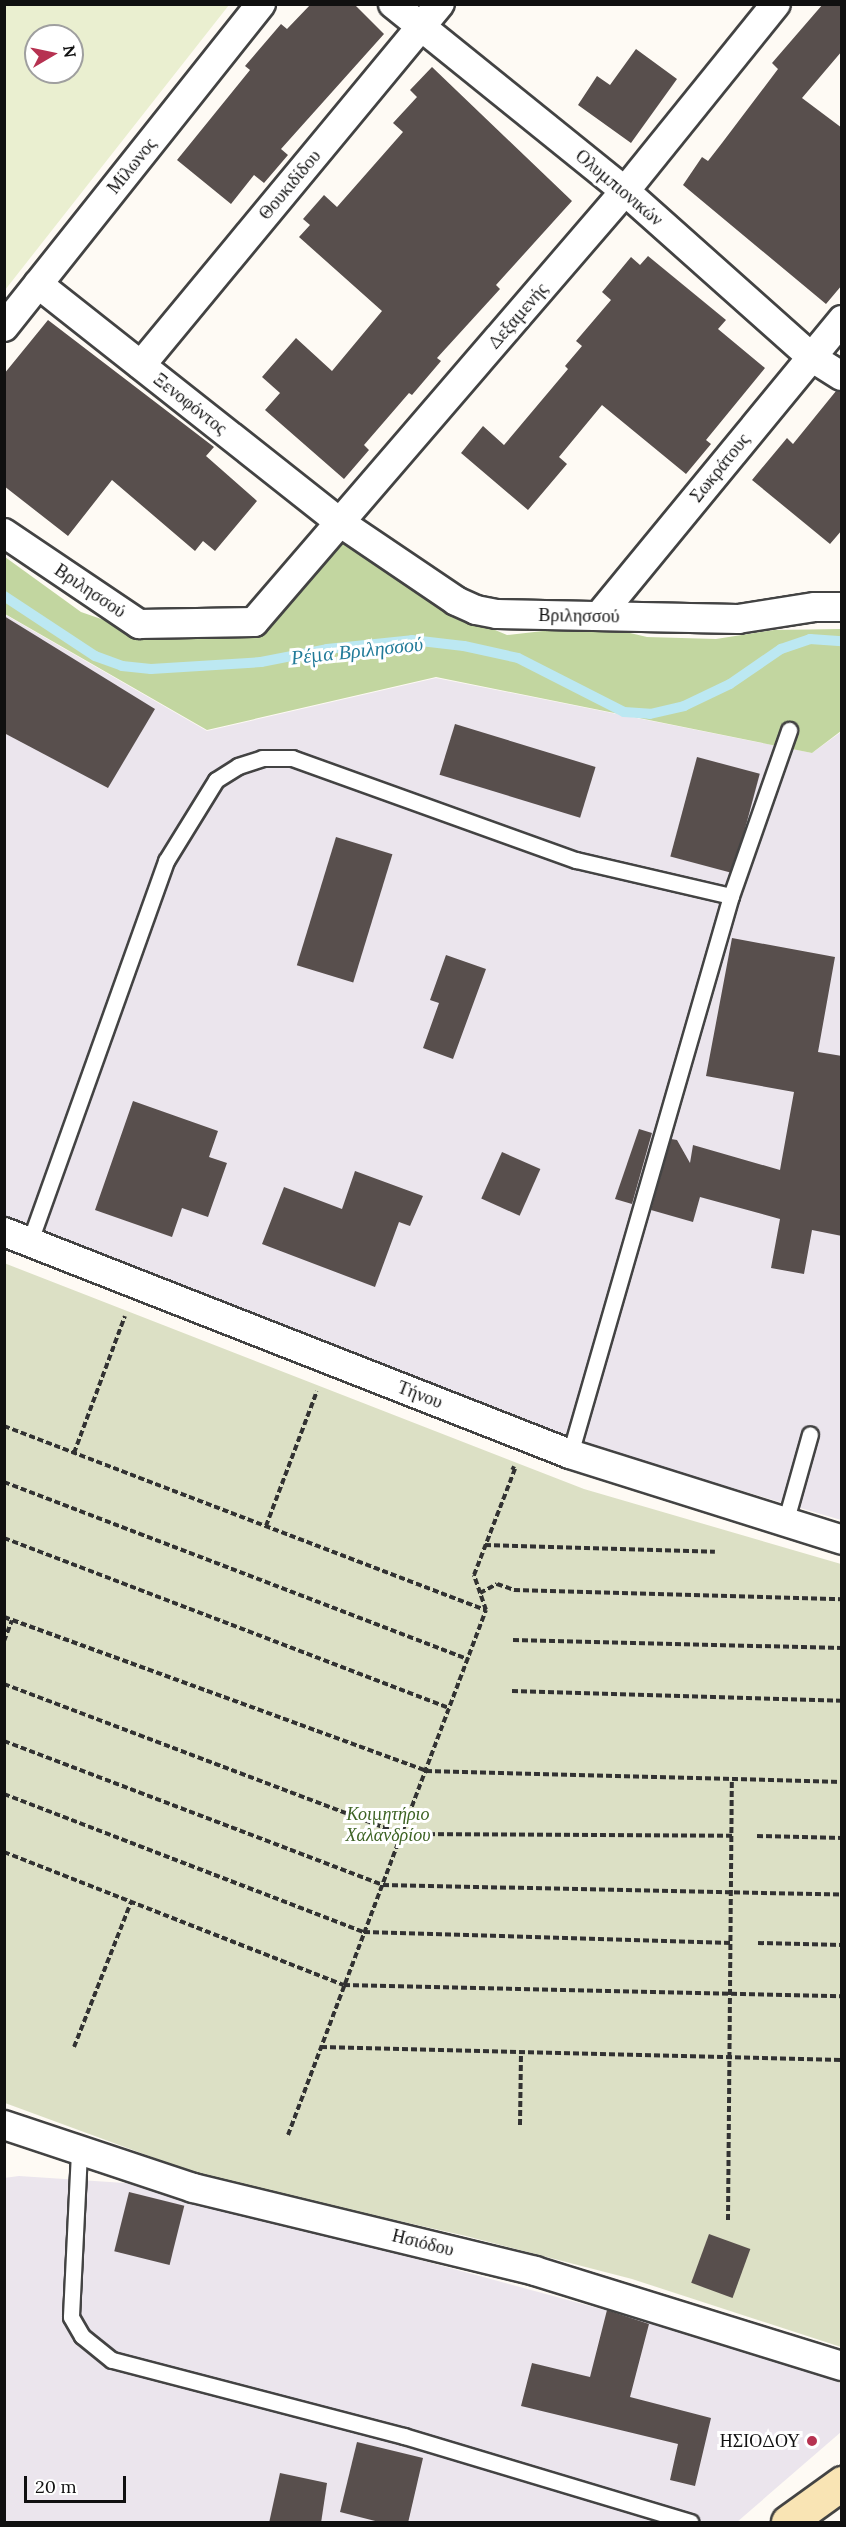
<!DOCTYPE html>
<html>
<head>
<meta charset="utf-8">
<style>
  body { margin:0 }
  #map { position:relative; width:846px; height:2527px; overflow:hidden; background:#fefaf4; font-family:Lora,serif }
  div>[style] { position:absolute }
  .industrial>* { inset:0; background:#ebe5ed }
  .forest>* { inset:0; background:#c2d6a0 }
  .cemetery>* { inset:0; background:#dce0c5 }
  .pitch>* { inset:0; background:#eaefd0 }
  .stream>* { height:10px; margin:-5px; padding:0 5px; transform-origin:5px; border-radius:5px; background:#bce8f2 }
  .building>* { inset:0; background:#584f4d; transform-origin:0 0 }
  .path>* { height:4px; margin-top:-2px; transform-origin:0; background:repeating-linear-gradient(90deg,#323232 0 6px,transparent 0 9px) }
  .roads { filter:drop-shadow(2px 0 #434343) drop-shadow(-2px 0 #434343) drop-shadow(0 2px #434343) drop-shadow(0 -2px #434343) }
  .service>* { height:15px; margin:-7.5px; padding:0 7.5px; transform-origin:7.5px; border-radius:7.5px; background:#fff }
  .minor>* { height:28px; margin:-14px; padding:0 14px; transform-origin:14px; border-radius:14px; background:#fff }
  .secondary>* { height:33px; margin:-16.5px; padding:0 16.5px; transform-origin:16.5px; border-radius:16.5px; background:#f9e4b4 }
  .dots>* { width:16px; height:16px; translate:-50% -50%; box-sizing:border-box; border:3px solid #fff; border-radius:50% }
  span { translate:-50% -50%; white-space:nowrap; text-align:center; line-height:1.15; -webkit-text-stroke:6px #fff; paint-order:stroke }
  .street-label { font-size:18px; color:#101010 }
  .park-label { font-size:18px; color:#3d6324; font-style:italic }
  .poi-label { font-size:18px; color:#101010 }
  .right { translate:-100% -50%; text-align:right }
  .water-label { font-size:20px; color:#227b99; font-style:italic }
  .frame { position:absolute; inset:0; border:6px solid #101010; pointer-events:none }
  .north { position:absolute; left:24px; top:24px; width:60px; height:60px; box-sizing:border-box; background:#fff; border:2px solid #9f9f9f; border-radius:50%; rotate:81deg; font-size:16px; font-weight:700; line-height:24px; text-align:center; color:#101010 }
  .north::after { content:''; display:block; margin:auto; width:21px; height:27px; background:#b63251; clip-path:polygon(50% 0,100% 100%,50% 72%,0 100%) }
  .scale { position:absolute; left:24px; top:2476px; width:102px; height:27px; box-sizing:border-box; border:3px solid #101010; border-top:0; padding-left:8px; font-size:18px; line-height:21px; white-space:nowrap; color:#101010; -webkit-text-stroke:4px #fff; paint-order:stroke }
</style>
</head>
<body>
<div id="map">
  <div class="industrial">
    <div style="clip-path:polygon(4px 614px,207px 731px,436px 678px,812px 753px,841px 732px,841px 1520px,569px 1440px,5px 1225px)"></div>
    <div style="clip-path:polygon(19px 2176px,140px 2184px,649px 2322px,830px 2377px,841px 2384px,841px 2432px,737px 2522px,5px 2522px,4px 2178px)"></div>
  </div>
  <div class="forest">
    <div style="clip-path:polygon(340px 539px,438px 606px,507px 635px,596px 625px,647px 637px,716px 639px,774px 630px,841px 629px,841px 731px,812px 753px,436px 677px,207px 730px,5px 614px,5px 557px,81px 612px,153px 637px,255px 624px)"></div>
  </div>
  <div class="cemetery">
    <div style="clip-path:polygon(4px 1263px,584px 1489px,841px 1564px,841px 2347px,632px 2279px,466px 2236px,209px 2178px,5px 2103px)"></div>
  </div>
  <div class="pitch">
    <div style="clip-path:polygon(evenodd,5px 4px,229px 5px,5px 290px,4px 5px,5px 4px,36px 36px,72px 36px,72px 72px,36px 72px,36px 36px)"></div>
  </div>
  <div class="stream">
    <div style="left:4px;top:596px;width:109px;rotate:33.4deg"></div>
    <div style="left:95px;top:656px;width:29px;rotate:20deg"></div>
    <div style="left:122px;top:666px;width:29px;rotate:6deg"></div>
    <div style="left:151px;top:669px;width:110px;rotate:-3.6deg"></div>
    <div style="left:261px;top:662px;width:67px;rotate:-11.1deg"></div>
    <div style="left:327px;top:649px;width:85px;rotate:-6deg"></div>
    <div style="left:412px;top:640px;width:52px;rotate:6.6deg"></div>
    <div style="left:464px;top:646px;width:55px;rotate:12.5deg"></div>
    <div style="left:518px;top:658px;width:119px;rotate:27deg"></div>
    <div style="left:624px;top:712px;width:26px;rotate:4deg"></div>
    <div style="left:650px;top:714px;width:35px;rotate:-13deg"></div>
    <div style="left:684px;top:706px;width:51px;rotate:-25.6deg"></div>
    <div style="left:730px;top:684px;width:62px;rotate:-34.5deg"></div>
    <div style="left:781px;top:649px;width:31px;rotate:-19deg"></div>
    <div style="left:810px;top:639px;width:32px;rotate:4deg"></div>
  </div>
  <div class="building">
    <div style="clip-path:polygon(311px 4px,354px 4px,384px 34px,281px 149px,288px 155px,264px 183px,254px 175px,231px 204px,177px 160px,250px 70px,245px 66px,281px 24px,287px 29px)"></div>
    <div style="clip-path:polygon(823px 4px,842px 4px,842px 51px,802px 98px,842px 128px,842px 285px,826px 304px,683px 185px,702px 157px,708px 161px,722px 143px,778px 69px,772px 63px)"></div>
    <div style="clip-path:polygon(636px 49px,677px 79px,631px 143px,578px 105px,597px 76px,610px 85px)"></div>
    <div style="clip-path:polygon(432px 67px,572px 201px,496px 285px,500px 289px,437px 358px,441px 361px,412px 395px,409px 393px,364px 445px,369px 450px,344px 479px,265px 410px,280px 393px,262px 377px,296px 338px,332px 371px,382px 311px,299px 237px,310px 225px,303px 219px,324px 195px,337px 207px,403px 132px,393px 123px,417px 97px,410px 90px)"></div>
    <div style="clip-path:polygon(648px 256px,726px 320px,718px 329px,765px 368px,706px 440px,711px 444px,686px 474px,602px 405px,559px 457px,567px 464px,528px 510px,461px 453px,483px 426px,504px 445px,568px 369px,565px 366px,582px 346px,576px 341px,611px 300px,602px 292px,631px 257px,640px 265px)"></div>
    <div style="clip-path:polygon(48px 320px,214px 447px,206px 456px,257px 501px,215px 551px,203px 541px,195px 551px,112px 480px,68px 536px,4px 486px,4px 374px)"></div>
    <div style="clip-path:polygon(836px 391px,842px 392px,842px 530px,830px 544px,752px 480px,787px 438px,793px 444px)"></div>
    <div style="clip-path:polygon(4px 616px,155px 709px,108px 788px,4px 733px)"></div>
    <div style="left:455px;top:724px;width:147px;height:53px;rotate:17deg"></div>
    <div style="left:697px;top:757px;width:65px;height:103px;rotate:15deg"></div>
    <div style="left:336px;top:837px;width:59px;height:134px;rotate:17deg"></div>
    <div style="clip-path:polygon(732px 938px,835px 957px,818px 1052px,842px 1056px,842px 1236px,812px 1230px,804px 1274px,771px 1268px,780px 1219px,700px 1197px,693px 1222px,651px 1210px,671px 1139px,677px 1140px,690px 1163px,693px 1145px,780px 1170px,794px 1092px,706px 1076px)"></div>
    <div style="clip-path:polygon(446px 955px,486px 969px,453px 1059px,423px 1048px,439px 1003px,430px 1000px)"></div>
    <div style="clip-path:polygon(133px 1101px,218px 1131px,209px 1157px,227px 1163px,208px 1217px,182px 1208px,172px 1237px,95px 1210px)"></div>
    <div style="clip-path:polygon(639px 1129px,652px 1133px,632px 1204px,615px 1199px)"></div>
    <div style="left:502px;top:1152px;width:42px;height:51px;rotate:24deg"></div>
    <div style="clip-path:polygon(355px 1171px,423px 1196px,410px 1226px,399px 1222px,375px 1287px,262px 1244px,284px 1187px,342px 1209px)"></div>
    <div style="left:129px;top:2192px;width:57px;height:61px;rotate:14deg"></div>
    <div style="left:709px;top:2234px;width:44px;height:52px;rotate:20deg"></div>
    <div style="clip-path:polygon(607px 2310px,649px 2324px,630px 2397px,711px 2418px,695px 2486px,670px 2480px,678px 2444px,521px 2406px,532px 2363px,590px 2377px)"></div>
    <div style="clip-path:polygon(357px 2442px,423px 2458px,408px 2523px,383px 2523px,340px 2512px)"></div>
    <div style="clip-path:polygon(280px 2473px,327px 2483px,321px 2523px,269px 2523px)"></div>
  </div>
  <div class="path">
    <div style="left:4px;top:1426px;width:515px;rotate:20.93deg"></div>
    <div style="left:74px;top:1453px;width:146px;rotate:-69.6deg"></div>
    <div style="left:4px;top:1482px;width:497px;rotate:20.9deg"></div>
    <div style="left:266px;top:1526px;width:144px;rotate:-69.3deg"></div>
    <div style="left:4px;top:1538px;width:476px;rotate:20.9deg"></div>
    <div style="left:485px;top:1545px;width:230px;rotate:1.7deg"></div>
    <div style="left:480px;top:1593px;width:19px;rotate:-28deg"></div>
    <div style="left:497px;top:1584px;width:18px;rotate:19deg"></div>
    <div style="left:514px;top:1590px;width:328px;rotate:1.6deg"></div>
    <div style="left:4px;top:1617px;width:449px;rotate:20deg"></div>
    <div style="left:426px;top:1771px;width:416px;rotate:1.5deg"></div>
    <div style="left:513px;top:1640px;width:329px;rotate:1.4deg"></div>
    <div style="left:4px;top:1641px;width:22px;rotate:-69deg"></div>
    <div style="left:4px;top:1684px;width:425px;rotate:20.7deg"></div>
    <div style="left:402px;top:1834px;width:330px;rotate:0.3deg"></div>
    <div style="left:512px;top:1691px;width:330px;rotate:1.7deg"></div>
    <div style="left:4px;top:1741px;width:405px;rotate:20.8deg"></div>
    <div style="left:383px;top:1885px;width:459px;rotate:1.2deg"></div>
    <div style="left:4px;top:1794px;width:386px;rotate:21deg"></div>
    <div style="left:364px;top:1932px;width:367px;rotate:1.7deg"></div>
    <div style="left:757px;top:1836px;width:85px;rotate:1.3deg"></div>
    <div style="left:4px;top:1852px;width:365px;rotate:21.4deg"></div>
    <div style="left:344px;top:1985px;width:498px;rotate:1.3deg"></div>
    <div style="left:758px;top:1943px;width:84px;rotate:1.4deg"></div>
    <div style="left:74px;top:2047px;width:156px;rotate:-68.5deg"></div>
    <div style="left:321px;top:2047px;width:521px;rotate:1.43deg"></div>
    <div style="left:520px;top:2125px;width:73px;rotate:-89.2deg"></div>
    <div style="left:288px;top:2135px;width:561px;rotate:-69.34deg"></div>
    <div style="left:486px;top:1610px;width:37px;rotate:-109deg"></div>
    <div style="left:474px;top:1575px;width:114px;rotate:-68.9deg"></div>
    <div style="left:515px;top:1469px;width:4px;rotate:-153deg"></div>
    <div style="left:728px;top:2220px;width:441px;rotate:-89.5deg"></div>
  </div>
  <div class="roads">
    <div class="service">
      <div style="left:30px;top:1241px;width:404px;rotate:-70.3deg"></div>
      <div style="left:166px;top:861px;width:95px;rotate:-58.3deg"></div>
      <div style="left:216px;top:780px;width:26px;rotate:-32deg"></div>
      <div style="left:238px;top:766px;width:25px;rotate:-18deg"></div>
      <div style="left:262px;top:758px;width:30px"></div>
      <div style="left:292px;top:758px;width:302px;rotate:19.8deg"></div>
      <div style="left:576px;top:860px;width:159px;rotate:13.1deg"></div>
      <div style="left:570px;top:1454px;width:581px;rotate:-73.91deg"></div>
      <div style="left:731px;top:896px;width:176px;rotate:-70.7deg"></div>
      <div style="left:785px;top:1523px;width:92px;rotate:-74.3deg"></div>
      <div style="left:79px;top:2152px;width:165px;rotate:92.8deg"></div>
      <div style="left:71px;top:2317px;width:22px;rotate:60deg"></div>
      <div style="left:82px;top:2336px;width:38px;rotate:39deg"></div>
      <div style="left:112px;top:2360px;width:302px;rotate:14.6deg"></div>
      <div style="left:404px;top:2436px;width:299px;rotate:16.7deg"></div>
    </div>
    <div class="minor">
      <div style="left:393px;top:4px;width:298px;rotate:38.9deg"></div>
      <div style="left:625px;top:191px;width:249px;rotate:41.7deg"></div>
      <div style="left:811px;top:357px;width:36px;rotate:32deg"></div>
      <div style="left:38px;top:284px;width:386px;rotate:38.3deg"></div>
      <div style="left:341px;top:523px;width:139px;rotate:34.1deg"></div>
      <div style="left:456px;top:601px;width:22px;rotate:24deg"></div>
      <div style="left:476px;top:610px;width:21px;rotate:11deg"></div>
      <div style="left:497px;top:614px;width:241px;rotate:1.2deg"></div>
      <div style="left:738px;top:619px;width:78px;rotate:-8.9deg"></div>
      <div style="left:815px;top:607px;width:27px"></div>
      <div style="left:4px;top:327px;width:413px;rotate:-51.5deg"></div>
      <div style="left:141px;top:365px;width:469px;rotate:-50.4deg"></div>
      <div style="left:4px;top:533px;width:163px;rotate:34deg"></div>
      <div style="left:139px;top:624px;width:115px;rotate:-1deg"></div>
      <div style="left:254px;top:622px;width:569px;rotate:-49.28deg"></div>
      <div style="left:625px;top:191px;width:240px;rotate:-51.1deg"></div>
      <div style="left:599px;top:616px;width:383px;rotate:-50.6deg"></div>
      <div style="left:4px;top:1232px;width:608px;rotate:21.42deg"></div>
      <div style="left:570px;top:1454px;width:285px;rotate:17.5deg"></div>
      <div style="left:4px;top:2125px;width:199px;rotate:18.4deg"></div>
      <div style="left:193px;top:2188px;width:352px;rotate:13.6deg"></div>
      <div style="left:535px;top:2271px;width:321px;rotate:17.2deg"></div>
    </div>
    <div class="secondary">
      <div style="left:788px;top:2522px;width:67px;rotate:-35.8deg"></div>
    </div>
  </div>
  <div class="dots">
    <div style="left:812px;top:2441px;background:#b63251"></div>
  </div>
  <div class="street-label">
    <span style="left:132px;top:166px;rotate:-51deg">Μίλωνος</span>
    <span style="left:290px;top:185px;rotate:-50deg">Θουκιδίδου</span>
    <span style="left:619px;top:188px;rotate:40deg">Ολυμπιονικών</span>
    <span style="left:518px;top:316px;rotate:-49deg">Δεξαμενής</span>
    <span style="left:190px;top:404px;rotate:38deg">Ξενοφόντος</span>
    <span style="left:720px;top:468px;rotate:-51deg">Σωκράτους</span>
    <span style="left:90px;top:591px;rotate:34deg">Βριλησσού</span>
    <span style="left:579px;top:616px;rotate:1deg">Βριλησσού</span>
    <span style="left:420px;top:1395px;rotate:21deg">Τήνου</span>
    <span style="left:423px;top:2243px;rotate:14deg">Ησιόδου</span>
  </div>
  <div class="park-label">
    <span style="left:388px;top:1825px">Κοιμητήριο<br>Χαλανδρίου</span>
  </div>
  <div class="poi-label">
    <span class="right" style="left:800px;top:2441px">ΗΣΙΟΔΟΥ</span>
  </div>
  <div class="water-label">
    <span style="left:357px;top:650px;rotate:-6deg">Ρέμα Βριλησσού</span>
  </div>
  <div class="frame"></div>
  <div class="north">N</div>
  <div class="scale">20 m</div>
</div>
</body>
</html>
